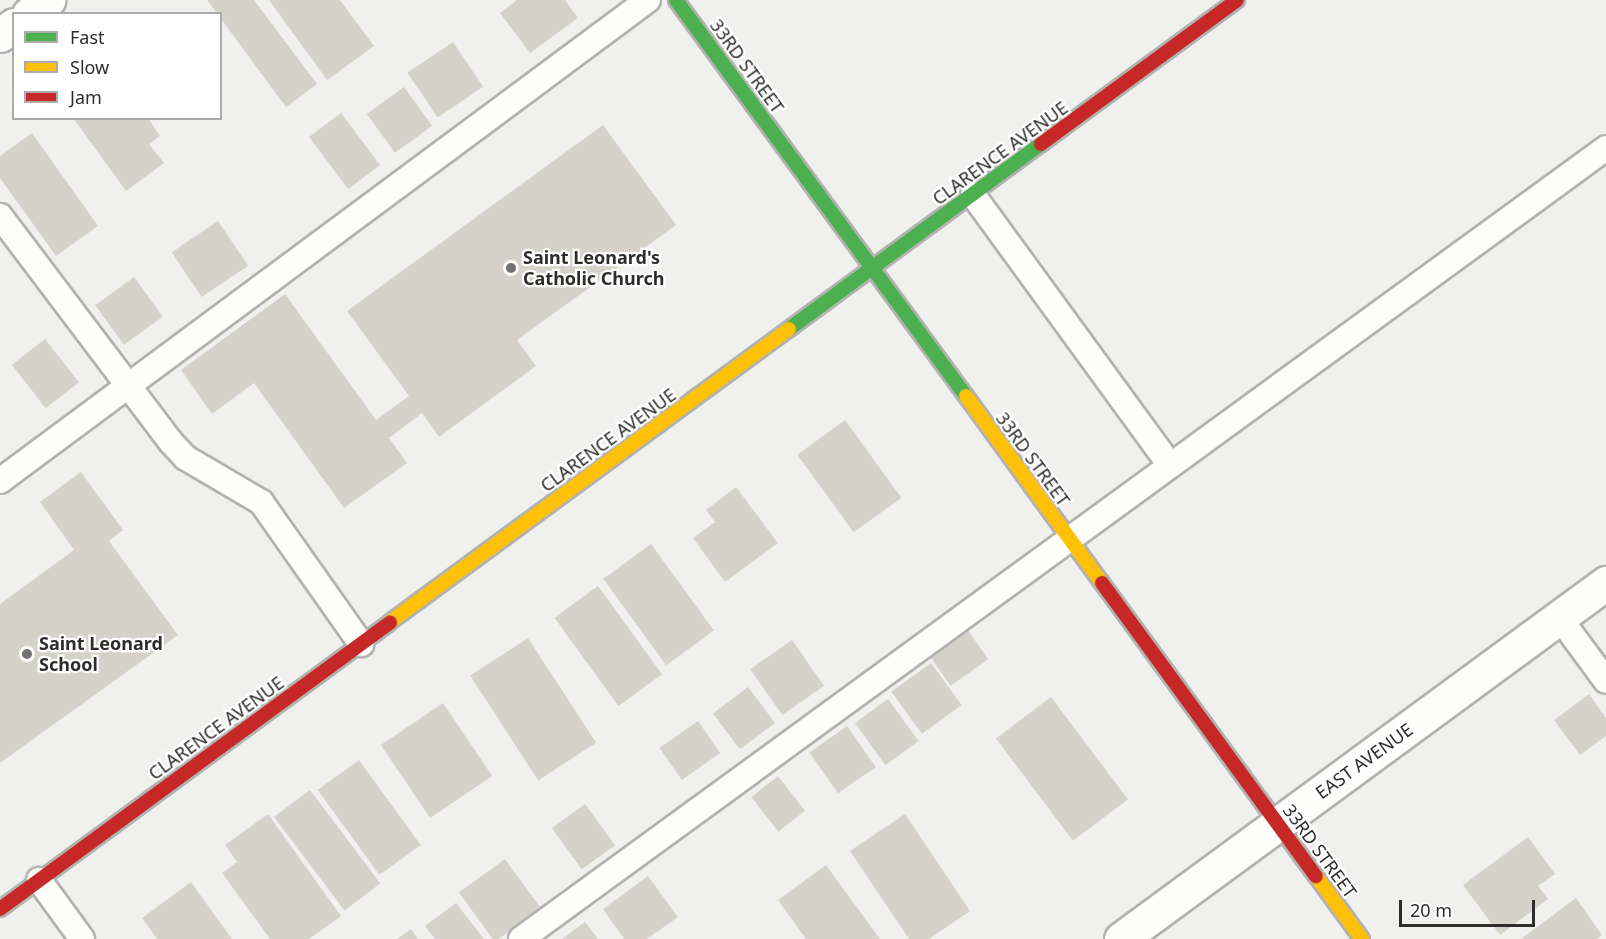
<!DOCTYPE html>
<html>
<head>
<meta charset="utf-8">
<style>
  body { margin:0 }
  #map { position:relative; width:1606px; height:939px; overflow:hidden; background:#f0f0ee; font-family:"Noto Sans",sans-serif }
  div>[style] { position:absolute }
  .building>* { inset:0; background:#d5d3c9; transform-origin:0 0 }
  .roads { filter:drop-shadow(2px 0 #b2b2b0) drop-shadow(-2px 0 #b2b2b0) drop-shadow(0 2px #b2b2b0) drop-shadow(0 -2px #b2b2b0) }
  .lane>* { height:24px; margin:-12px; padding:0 12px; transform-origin:12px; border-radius:12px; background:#fdfdfc }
  .street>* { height:33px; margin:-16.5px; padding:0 16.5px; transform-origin:16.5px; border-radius:16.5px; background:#fdfdfc }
  .fast>* { height:14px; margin:-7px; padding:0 7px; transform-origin:7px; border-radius:7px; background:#4caf50 }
  .slow>* { height:14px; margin:-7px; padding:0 7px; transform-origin:7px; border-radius:7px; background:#ffc107 }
  .jam>* { height:14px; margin:-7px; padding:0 7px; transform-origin:7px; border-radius:7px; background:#c62828 }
  .dots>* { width:16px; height:16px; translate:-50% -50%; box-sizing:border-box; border:3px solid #fff; border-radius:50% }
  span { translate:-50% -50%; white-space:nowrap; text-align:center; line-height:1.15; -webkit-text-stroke:4.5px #fff; paint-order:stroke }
  .street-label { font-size:18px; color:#2d2d2b }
  .poi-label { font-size:18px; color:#2d2d2b; font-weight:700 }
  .left { translate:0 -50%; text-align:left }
  .legend { position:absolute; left:12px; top:12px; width:210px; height:108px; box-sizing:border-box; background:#fff; border:2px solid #ababaa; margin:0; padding:8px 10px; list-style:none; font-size:18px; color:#2d2d2b }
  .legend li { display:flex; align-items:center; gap:12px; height:30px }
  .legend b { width:30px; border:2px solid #ababaa }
  .scale { position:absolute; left:1399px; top:900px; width:136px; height:27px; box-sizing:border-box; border:3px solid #2d2d2b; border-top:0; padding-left:8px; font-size:18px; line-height:21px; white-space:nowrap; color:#2d2d2b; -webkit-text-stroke:4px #fff; paint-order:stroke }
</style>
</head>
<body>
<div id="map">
  <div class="building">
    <div style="clip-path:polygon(207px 0,254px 0,317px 84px,286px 107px)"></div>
    <div style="clip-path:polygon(269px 0,340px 0,374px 46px,327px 80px)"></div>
    <div style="clip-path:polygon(517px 0,565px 0,578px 18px,530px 53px,500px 13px)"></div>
    <div style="left:453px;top:42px;width:54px;height:55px;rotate:56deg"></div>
    <div style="left:404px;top:87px;width:48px;height:46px;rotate:54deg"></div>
    <div style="left:341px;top:113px;width:65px;height:40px;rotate:53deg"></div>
    <div style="clip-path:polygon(73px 118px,148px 118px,160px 136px,149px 144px,164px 163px,126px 191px)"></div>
    <div style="clip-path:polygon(603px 125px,676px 225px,517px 340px,536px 366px,439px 437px,422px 413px,389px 438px,407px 463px,344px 508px,254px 383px,212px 414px,181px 370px,285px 294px,376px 420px,409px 396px,347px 311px)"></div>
    <div style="clip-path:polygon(32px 133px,98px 226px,56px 256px,0 178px,0 156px)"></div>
    <div style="left:218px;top:221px;width:54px;height:56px;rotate:56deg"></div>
    <div style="left:134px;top:277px;width:49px;height:48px;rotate:54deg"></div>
    <div style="left:45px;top:339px;width:55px;height:42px;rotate:52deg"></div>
    <div style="left:845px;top:420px;width:96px;height:59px;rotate:54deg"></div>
    <div style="clip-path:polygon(81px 472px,123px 530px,109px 541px,178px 635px,0 763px,0 604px,74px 550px,40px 502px)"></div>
    <div style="clip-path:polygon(736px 487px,778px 543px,725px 582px,693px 538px,715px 522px,706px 510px)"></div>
    <div style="left:651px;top:544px;width:107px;height:59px;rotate:54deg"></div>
    <div style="left:598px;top:586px;width:109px;height:54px;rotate:54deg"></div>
    <div style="left:967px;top:629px;width:37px;height:46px;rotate:55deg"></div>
    <div style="left:528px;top:638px;width:125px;height:69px;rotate:57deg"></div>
    <div style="left:792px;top:640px;width:56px;height:51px;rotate:55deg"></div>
    <div style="left:931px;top:663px;width:52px;height:49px;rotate:54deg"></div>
    <div style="left:748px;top:687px;width:45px;height:44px;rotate:53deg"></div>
    <div style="clip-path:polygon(1589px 694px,1606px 718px,1606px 736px,1580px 755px,1554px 720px)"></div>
    <div style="left:1051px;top:697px;width:128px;height:69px;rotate:53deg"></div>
    <div style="left:888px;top:699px;width:52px;height:41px;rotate:54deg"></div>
    <div style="left:443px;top:703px;width:88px;height:75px;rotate:56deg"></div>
    <div style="left:698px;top:721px;width:39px;height:47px;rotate:55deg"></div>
    <div style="left:847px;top:726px;width:50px;height:46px;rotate:55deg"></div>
    <div style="left:359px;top:760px;width:105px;height:51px;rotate:54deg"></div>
    <div style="left:778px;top:776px;width:44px;height:34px;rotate:52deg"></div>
    <div style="left:310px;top:790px;width:117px;height:45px;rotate:53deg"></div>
    <div style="left:585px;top:804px;width:51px;height:41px;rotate:54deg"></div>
    <div style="clip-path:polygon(268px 814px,341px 916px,309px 939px,270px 939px,222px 873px,237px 862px,225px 845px)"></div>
    <div style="clip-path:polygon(905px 814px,970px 911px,929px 939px,909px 939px,850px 851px)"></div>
    <div style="clip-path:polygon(1528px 837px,1555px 874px,1538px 886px,1548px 899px,1500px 935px,1463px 885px)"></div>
    <div style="left:505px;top:859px;width:61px;height:57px;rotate:54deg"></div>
    <div style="clip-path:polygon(826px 865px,880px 939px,806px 939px,778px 900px)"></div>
    <div style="clip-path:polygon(648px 876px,678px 917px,647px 939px,624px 939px,603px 909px)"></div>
    <div style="clip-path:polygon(191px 882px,232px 939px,157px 939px,142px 918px)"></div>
    <div style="clip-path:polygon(1576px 898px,1602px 935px,1597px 939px,1521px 939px)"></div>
    <div style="clip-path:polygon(456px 903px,484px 939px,435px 939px,425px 926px)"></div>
    <div style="clip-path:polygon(585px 922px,598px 939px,562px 939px)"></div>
    <div style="clip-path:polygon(411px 929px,418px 939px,397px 939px)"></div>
  </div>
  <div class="roads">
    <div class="lane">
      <div style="left:973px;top:195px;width:334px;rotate:53.9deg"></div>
      <div style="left:0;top:216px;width:282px;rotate:52.9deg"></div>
      <div style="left:170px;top:441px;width:23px;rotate:47deg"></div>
      <div style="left:186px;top:458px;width:87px;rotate:30.4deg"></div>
      <div style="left:261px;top:502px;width:174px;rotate:54.8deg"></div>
      <div style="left:0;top:481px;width:807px;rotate:-36.59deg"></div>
      <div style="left:1559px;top:617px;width:79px;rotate:53.7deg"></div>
      <div style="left:39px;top:880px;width:73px;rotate:53.9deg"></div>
      <div style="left:521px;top:939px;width:1343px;rotate:-36.09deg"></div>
    </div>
    <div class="street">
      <div style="left:29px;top:14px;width:24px;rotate:-36deg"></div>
      <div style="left:0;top:35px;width:17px;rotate:-36deg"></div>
      <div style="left:1121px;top:939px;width:602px;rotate:-36.28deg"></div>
    </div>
    <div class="fast">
      <div style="left:676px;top:0;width:491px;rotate:53.8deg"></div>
      <div style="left:789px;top:329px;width:313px;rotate:-36.3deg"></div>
    </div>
    <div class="slow">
      <div style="left:966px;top:396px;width:231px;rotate:54deg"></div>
      <div style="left:390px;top:622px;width:495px;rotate:-36.3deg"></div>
      <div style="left:1316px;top:876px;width:78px;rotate:53.9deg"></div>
    </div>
    <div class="jam">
      <div style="left:1041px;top:144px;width:243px;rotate:-36.3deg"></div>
      <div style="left:1102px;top:583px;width:363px;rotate:53.9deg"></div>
      <div style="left:0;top:909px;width:484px;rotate:-36.3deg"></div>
    </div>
  </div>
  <div class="dots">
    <div style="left:511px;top:268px;background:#71716f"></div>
    <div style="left:27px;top:654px;background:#71716f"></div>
  </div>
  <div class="street-label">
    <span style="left:747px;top:66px;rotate:54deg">33RD STREET</span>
    <span style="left:1000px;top:153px;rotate:-36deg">CLARENCE AVENUE</span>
    <span style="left:608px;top:440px;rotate:-36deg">CLARENCE AVENUE</span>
    <span style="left:1033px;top:459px;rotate:54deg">33RD STREET</span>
    <span style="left:216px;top:728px;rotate:-36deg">CLARENCE AVENUE</span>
    <span style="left:1364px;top:761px;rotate:-36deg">EAST AVENUE</span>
    <span style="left:1320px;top:851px;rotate:54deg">33RD STREET</span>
  </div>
  <div class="poi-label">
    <span class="left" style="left:523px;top:268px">Saint Leonard's<br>Catholic Church</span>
    <span class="left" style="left:39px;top:654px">Saint Leonard<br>School</span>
  </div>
  <ul class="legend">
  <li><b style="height:8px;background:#4caf50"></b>Fast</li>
  <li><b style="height:8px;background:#ffc107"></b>Slow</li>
  <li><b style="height:8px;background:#c62828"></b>Jam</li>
  </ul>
  <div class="scale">20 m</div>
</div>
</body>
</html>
